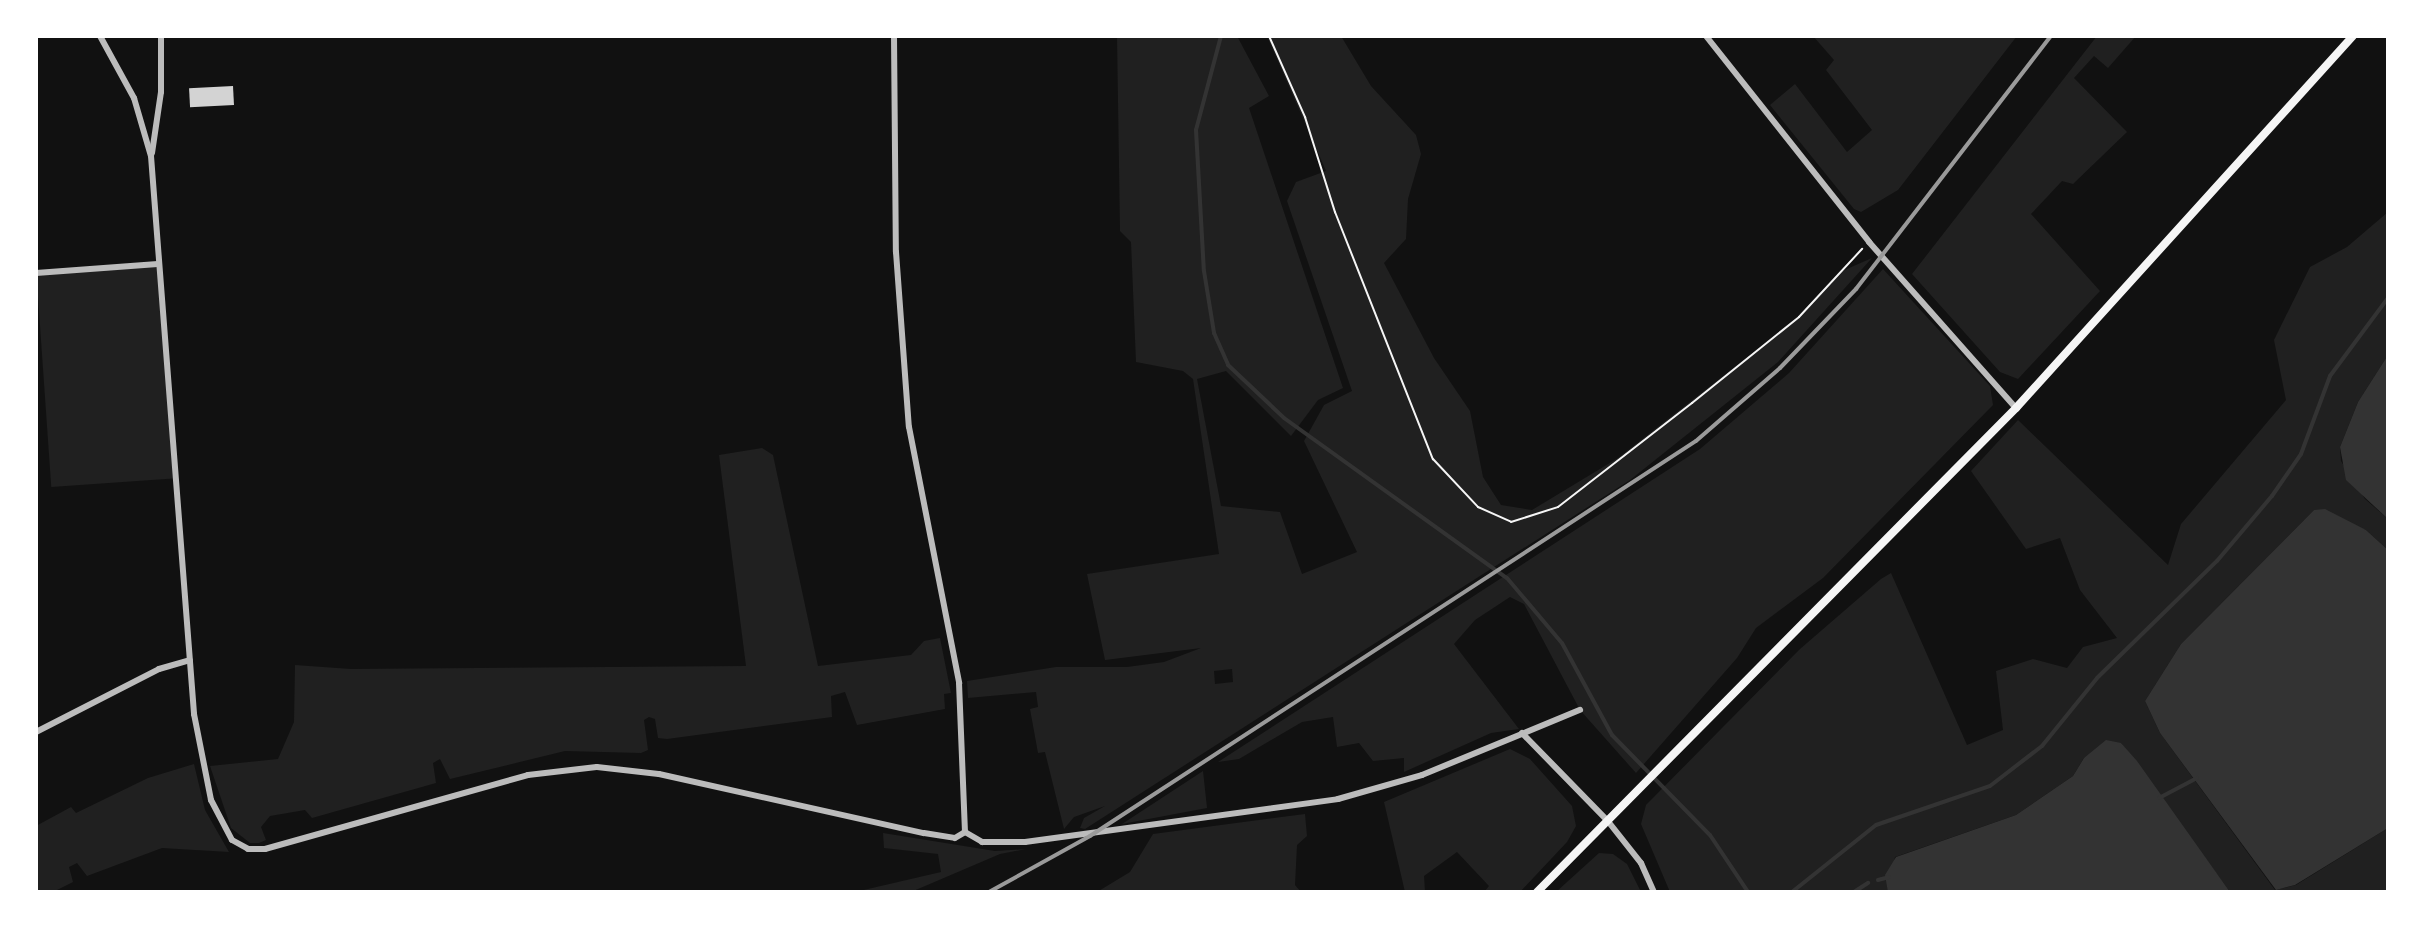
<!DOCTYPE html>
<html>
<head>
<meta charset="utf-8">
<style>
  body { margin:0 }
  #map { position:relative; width:2424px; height:928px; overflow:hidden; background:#111; font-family:"Exo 2",sans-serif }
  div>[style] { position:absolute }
  .green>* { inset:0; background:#202020; transform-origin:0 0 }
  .water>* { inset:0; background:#333 }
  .stream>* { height:4px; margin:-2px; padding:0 2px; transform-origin:2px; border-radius:2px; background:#333 }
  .building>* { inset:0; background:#d3d3d3; transform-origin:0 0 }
  .path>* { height:2px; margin:-1px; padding:0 1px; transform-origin:1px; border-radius:1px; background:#f5f5f5 }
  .minor>* { height:6px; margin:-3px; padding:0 3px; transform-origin:3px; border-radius:3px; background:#bcbcbc }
  .secondary>* { height:8px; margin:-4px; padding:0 4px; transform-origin:4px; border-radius:4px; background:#f5f5f5 }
  .rail>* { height:4px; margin:-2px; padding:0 2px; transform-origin:2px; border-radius:2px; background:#9a9a9a }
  span { translate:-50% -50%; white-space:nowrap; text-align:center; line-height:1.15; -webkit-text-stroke:8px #fff; paint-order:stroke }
  .frame { position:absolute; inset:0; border:38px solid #fff; pointer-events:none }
</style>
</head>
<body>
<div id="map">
  <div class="green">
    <div style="clip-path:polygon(evenodd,1117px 36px,1237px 36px,1269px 96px,1249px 108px,1343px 388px,1318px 400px,1291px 436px,1226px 371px,1197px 379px,1221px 506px,1280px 512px,1302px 574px,1357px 552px,1304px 441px,1324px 405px,1352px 391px,1287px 201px,1296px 182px,1326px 171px,1267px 36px,1341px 36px,1371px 86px,1416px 135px,1421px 154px,1408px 199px,1406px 239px,1384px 263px,1434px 358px,1470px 411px,1483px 477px,1501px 505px,1532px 510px,1618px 458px,1799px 317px,1840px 272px,1872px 258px,1778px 362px,1630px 480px,1085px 829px,1080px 828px,1084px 818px,1105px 806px,1074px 817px,1064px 829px,1045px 752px,1038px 753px,1030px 709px,1038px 707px,1036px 692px,968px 698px,967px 681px,1056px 667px,1127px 667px,1164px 662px,1201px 648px,1105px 660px,1087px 574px,1219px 554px,1193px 379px,1183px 371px,1136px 362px,1131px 242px,1120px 231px,1117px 36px,1232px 669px,1233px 682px,1215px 684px,1214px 671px,1232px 669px)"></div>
    <div style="clip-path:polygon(1813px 36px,2017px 36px,1898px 190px,1861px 212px,1854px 209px,1770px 105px,1795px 84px,1847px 152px,1872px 130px,1826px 70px,1834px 60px)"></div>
    <div style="clip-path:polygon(2097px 36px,2136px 36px,2108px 68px,2094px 56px,2074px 78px,2127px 132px,2073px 184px,2062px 181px,2031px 214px,2100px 291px,2018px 379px,2000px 372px,1912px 274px)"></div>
    <div style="clip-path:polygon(2388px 212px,2388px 355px,2358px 402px,2340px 447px,2341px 461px,2365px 499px,2388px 519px,2388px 550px,2366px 530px,2314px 510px,2181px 644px,2145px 701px,2160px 733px,2275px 890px,2296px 885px,2388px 828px,2388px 892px,2230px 892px,2121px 743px,2084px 758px,2073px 776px,2016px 815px,1895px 857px,1888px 892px,1670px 892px,1641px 824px,1646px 805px,1800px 649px,1881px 579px,1891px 573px,1967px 745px,2003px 730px,1996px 671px,2033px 659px,2067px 668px,2083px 647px,2117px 638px,2080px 590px,2060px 538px,2026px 549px,1971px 471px,2018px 420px,2168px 565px,2181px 524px,2286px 400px,2274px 340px,2310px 267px,2347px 247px)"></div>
    <div style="left:158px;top:264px;width:215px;height:122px;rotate:86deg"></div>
    <div style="clip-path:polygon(1883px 269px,1990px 386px,1993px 405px,1823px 578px,1756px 628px,1737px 658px,1636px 773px,1580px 710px,1524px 604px,1510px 597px,1475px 620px,1454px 644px,1519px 729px,1491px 733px,1404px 772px,1404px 758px,1373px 761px,1359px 743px,1337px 747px,1333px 717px,1302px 722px,1239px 759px,1218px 762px,1700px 449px,1789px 373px)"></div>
    <div style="clip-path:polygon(762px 448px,773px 455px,818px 666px,911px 655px,924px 641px,940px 638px,951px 693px,944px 694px,945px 709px,857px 725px,845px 692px,831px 696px,832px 717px,667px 739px,658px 738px,655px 719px,649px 717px,644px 720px,648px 750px,641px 753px,565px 751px,450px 779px,440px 759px,433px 763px,436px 783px,312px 818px,305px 810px,270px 816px,261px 827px,266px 840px,259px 843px,250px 843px,231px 828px,210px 766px,278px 759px,294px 722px,295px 665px,351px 669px,746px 666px,719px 455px)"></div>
    <div style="clip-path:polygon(1510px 749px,1530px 759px,1572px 806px,1576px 826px,1567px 842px,1520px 892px,1484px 892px,1489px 886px,1457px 852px,1424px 876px,1425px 892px,1405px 892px,1384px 802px)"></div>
    <div style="clip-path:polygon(194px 764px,205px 810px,229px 852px,162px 848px,87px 876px,77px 863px,69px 867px,73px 882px,53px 892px,36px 892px,36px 826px,71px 807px,76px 813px,148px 778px)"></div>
    <div style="clip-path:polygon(1203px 771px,1207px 808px,1122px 824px)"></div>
    <div style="clip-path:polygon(1305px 814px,1307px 836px,1297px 845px,1295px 885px,1301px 892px,1097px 892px,1130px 872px,1153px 834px)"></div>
    <div style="clip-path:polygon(883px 833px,995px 851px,1026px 849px,1000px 854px,911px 892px,855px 892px,941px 872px,938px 854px,884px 848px)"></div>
    <div style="clip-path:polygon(1599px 853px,1613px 854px,1627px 864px,1641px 892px,1556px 892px)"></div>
  </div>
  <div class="water">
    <div style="clip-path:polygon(2388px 355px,2388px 519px,2346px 480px,2340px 447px,2358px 402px)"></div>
    <div style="clip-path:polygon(2325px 509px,2366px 530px,2388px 550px,2388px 828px,2295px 885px,2276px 890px,2160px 733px,2145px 701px,2181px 644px,2314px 510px)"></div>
    <div style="clip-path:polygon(2106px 740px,2121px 743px,2137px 761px,2230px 892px,1888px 892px,1885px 875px,1896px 857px,2016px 815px,2073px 776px,2084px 758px)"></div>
  </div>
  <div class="stream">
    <div style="left:1221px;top:36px;width:97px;rotate:104.9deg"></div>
    <div style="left:1196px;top:130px;width:141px;rotate:86.8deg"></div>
    <div style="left:1204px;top:271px;width:63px;rotate:80.8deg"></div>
    <div style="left:1214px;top:333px;width:35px;rotate:66deg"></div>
    <div style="left:1228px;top:365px;width:77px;rotate:43.4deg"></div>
    <div style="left:1284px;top:418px;width:274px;rotate:35.7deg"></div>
    <div style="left:1507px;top:578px;width:85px;rotate:49.8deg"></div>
    <div style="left:1562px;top:643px;width:105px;rotate:61.5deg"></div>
    <div style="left:1612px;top:735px;width:140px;rotate:45.6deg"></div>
    <div style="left:1710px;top:835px;width:69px;rotate:56.3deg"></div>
    <div style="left:2159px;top:798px;width:43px;rotate:-27.8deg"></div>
    <div style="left:1878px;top:880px;width:11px;rotate:-15deg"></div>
    <div style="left:1792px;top:892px;width:107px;rotate:-38.6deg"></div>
    <div style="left:1876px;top:825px;width:120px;rotate:-18.9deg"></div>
    <div style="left:1990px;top:786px;width:66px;rotate:-37.6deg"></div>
    <div style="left:2042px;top:746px;width:87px;rotate:-51deg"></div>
    <div style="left:2097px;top:678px;width:168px;rotate:-44.3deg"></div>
    <div style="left:2217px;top:561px;width:85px;rotate:-49.8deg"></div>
    <div style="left:2272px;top:496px;width:51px;rotate:-55.4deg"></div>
    <div style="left:2301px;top:454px;width:83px;rotate:-69.6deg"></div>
    <div style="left:2330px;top:376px;width:97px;rotate:-53.4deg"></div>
    <div style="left:1854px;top:892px;width:17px;rotate:-33deg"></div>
  </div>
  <div class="building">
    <div style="left:233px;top:86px;width:19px;height:44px;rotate:87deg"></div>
  </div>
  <div class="path">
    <div style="left:1269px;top:36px;width:89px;rotate:66deg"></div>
    <div style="left:1305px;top:117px;width:100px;rotate:72.5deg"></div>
    <div style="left:1335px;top:212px;width:266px;rotate:68.4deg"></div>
    <div style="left:1433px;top:459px;width:66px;rotate:46.8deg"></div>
    <div style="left:1478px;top:507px;width:36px;rotate:24deg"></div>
    <div style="left:1511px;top:522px;width:49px;rotate:-17.7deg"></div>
    <div style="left:1558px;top:507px;width:170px;rotate:-37.8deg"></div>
    <div style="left:1692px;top:403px;width:137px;rotate:-38.8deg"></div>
    <div style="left:1799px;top:317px;width:93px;rotate:-47.2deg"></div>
  </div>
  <div class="minor">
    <div style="left:100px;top:36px;width:71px;rotate:61.3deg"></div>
    <div style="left:134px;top:98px;width:60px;rotate:73.7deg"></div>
    <div style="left:151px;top:156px;width:560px;rotate:85.59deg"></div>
    <div style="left:194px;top:714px;width:88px;rotate:78.8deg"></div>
    <div style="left:211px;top:800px;width:45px;rotate:62.3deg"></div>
    <div style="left:232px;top:840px;width:18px;rotate:29deg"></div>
    <div style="left:248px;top:849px;width:17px"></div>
    <div style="left:265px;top:849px;width:273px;rotate:-15.7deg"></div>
    <div style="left:528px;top:775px;width:69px;rotate:-6.6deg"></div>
    <div style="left:597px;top:767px;width:62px;rotate:6.4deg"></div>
    <div style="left:659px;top:774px;width:271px;rotate:12.6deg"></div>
    <div style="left:924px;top:833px;width:31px;rotate:9deg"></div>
    <div style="left:955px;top:838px;width:12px;rotate:-31deg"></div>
    <div style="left:894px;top:36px;width:216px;rotate:89.5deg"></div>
    <div style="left:896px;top:252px;width:175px;rotate:85.8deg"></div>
    <div style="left:909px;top:427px;width:261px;rotate:78.9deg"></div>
    <div style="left:959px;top:683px;width:149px;rotate:87.7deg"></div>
    <div style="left:1706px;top:36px;width:263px;rotate:51.6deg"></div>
    <div style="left:1869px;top:242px;width:222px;rotate:48.5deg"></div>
    <div style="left:152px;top:153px;width:62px;rotate:-81.6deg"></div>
    <div style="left:161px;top:92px;width:56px;rotate:-90deg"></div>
    <div style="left:36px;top:273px;width:122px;rotate:-4.2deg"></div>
    <div style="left:36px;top:732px;width:138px;rotate:-27.1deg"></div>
    <div style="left:159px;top:669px;width:32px;rotate:-16deg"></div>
    <div style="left:1522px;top:733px;width:122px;rotate:45.7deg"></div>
    <div style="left:1607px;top:820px;width:55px;rotate:51.7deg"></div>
    <div style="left:1641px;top:863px;width:32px;rotate:66deg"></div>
    <div style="left:965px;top:832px;width:20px;rotate:30deg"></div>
    <div style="left:982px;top:842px;width:43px"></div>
    <div style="left:1025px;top:842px;width:316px;rotate:-7.8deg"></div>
    <div style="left:1338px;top:799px;width:87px;rotate:-15.9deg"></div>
    <div style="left:1422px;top:775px;width:171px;rotate:-22.4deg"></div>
  </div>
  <div class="secondary">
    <div style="left:1537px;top:892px;width:681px;rotate:-45.3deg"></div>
    <div style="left:2016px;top:408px;width:502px;rotate:-47.83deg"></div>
  </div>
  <div class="rail">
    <div style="left:989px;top:892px;width:115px;rotate:-29deg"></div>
    <div style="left:1090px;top:836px;width:723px;rotate:-33.1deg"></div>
    <div style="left:1696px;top:441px;width:111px;rotate:-41deg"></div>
    <div style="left:1780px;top:368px;width:110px;rotate:-46.1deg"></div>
    <div style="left:1856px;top:289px;width:319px;rotate:-52.4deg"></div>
  </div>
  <div class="frame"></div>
</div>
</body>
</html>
